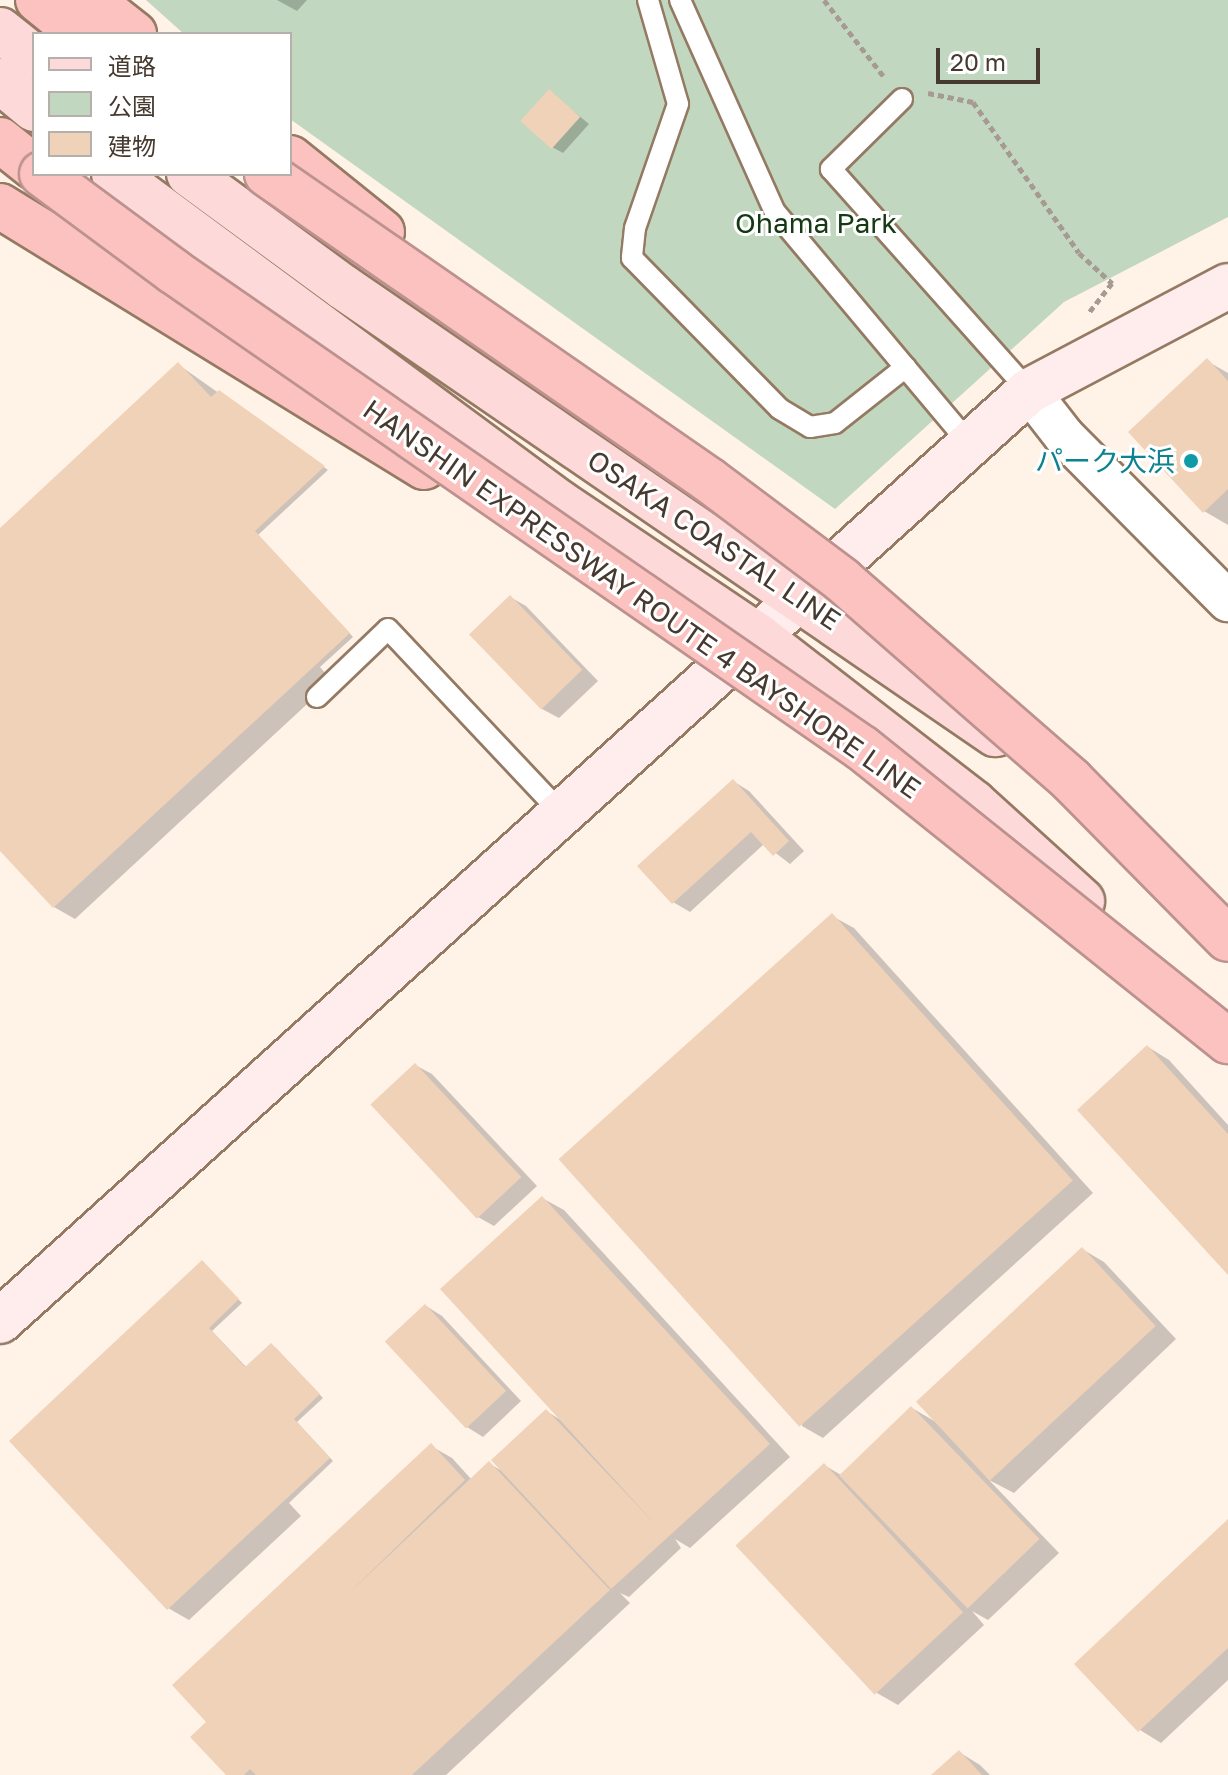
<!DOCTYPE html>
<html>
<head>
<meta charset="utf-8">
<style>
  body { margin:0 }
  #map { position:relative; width:1228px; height:1775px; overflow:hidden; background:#fff3e8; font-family:"Golos Text","Noto Sans JP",sans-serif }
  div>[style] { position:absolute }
  .green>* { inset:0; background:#c1d7bf }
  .shadow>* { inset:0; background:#0003 }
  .building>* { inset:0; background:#efd2b8; transform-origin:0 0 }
  .path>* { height:5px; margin-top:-2.5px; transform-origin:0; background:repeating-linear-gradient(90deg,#a79b91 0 6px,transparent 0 10px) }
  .roads { filter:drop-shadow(2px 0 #957a63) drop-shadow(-2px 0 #957a63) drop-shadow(0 2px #957a63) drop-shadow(0 -2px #957a63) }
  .lane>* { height:20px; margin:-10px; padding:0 10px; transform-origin:10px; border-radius:10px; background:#fff }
  .street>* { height:40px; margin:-20px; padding:0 20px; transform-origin:20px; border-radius:20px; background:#fff }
  .secondary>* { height:44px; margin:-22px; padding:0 22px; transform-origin:22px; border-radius:22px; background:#feedec }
  .primary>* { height:44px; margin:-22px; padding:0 22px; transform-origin:22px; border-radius:22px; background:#fddad9 }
  .highway>* { height:44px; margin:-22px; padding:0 22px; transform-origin:22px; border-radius:22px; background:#fcc2c0 }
  .bridges { filter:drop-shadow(2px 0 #bc928e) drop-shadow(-2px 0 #bc928e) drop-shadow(0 2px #bc928e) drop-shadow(0 -2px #bc928e) }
  .highway-bridge>* { height:44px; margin:-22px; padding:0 22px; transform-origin:22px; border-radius:22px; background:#fcc2c0 }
  .dots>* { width:22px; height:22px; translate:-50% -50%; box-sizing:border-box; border:4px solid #fff; border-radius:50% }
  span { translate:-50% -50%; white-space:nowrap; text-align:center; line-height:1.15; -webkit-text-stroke:6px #fff; paint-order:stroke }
  .park-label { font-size:28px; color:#143913 }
  .culture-label { font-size:28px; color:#0d838f }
  .right { translate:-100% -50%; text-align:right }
  .street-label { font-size:28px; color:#463a30 }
  .legend { position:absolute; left:32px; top:32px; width:260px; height:144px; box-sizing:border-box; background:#fff; border:2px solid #b5b0ac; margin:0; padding:10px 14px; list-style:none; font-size:24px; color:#463a30 }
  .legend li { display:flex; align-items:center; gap:16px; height:40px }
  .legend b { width:40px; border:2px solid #b5b0ac }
  .scale { position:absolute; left:936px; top:48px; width:104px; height:36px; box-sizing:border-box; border:4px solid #463a30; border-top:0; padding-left:10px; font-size:24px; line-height:28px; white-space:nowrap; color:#463a30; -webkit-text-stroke:6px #fff; paint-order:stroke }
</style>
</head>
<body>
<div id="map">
  <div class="green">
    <div style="clip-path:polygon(146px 0,1228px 0,1228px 217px,1064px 302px,835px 509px,290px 119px,290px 34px,184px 34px)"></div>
  </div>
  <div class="shadow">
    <div style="clip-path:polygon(277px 0,307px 0,297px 11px)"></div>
    <div style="clip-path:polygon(550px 92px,589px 124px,563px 153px,552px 147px)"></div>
    <div style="clip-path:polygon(1207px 361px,1228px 373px,1228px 525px,1204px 511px)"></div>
    <div style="clip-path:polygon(179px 365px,328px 470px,258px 535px,353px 637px,320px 667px,332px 681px,75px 919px,54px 907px,0 848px,0 530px)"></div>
    <div style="clip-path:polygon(510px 597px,526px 606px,598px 681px,559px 718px,542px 709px)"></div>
    <div style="clip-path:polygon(733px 781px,749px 791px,804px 851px,790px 864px,764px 844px,690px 912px,673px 902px)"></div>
    <div style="clip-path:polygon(832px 916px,854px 928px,1093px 1193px,823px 1438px,802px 1426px)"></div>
    <div style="clip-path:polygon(1148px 1047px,1169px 1060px,1228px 1125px,1228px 1272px)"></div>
    <div style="clip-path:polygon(415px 1065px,432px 1074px,537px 1186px,494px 1226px,478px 1217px)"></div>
    <div style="clip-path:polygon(542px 1198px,564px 1210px,790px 1457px,690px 1548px,675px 1539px,681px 1548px,629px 1597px,620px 1593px,630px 1603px,446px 1775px,229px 1775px,209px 1722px,431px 1446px,452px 1458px,472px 1480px,490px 1464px,502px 1471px,546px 1411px,561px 1420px)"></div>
    <div style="clip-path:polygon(1082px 1249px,1104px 1262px,1176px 1339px,1014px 1493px,989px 1480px,1059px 1553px,988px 1620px,972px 1611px,984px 1625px,898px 1705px,877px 1693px,739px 1546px,824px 1465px,841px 1475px,912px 1408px,936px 1422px)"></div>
    <div style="clip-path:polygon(202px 1262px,242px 1303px,212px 1331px,247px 1368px,271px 1345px,276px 1348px,323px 1398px,297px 1422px,333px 1461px,289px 1503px,301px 1516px,189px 1620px,168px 1608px)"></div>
    <div style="clip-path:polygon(426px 1306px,442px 1316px,521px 1401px,483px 1437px,467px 1427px)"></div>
    <div style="clip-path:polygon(1228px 1522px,1228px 1680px,1161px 1743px,1140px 1730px)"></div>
    <div style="clip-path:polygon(959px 1752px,980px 1765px,990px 1775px,934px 1775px)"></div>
  </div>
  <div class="building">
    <div style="left:549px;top:89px;width:42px;height:43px;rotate:42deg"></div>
    <div style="clip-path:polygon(1207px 358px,1228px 381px,1228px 489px,1203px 513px,1128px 432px)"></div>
    <div style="clip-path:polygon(178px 362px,211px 397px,219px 390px,325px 466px,255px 531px,350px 633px,53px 908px,0 851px,0 528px)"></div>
    <div style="left:510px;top:595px;width:104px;height:57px;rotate:46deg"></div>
    <div style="clip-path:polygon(733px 779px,789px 841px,773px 856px,751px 832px,672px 904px,637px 866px)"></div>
    <div style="left:832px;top:913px;width:360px;height:368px;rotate:48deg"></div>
    <div style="clip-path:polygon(1147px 1045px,1228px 1134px,1228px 1275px,1077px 1110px)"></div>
    <div style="left:415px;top:1063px;width:156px;height:61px;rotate:47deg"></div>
    <div style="clip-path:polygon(542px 1196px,770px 1444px,611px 1589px,491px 1460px,546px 1409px,657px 1526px,440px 1289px)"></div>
    <div style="left:1082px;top:1247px;width:108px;height:227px;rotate:47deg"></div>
    <div style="clip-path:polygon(202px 1260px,239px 1299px,209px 1328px,245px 1367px,271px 1343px,320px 1394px,294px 1419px,330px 1458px,167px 1610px,9px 1441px)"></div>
    <div style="left:425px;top:1304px;width:119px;height:55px;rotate:47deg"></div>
    <div style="left:911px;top:1406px;width:185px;height:100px;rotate:46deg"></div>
    <div style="clip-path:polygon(431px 1443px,465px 1480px,347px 1595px,489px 1461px,610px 1590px,412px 1775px,256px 1775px,250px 1769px,244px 1775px,226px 1775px,190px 1737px,206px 1722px,172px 1685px)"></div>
    <div style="left:824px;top:1463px;width:204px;height:121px;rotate:47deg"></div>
    <div style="clip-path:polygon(1228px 1519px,1228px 1648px,1138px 1732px,1074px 1664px)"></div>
    <div style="clip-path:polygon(959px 1750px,982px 1775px,931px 1775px)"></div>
  </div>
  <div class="path">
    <div style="left:824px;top:0;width:99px;rotate:52deg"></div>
    <div style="left:928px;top:93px;width:46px;rotate:11.3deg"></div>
    <div style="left:973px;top:102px;width:184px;rotate:54.9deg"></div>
    <div style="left:1079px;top:253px;width:45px;rotate:42.3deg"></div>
    <div style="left:1112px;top:283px;width:39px;rotate:128deg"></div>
  </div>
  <div class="roads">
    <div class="lane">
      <div style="left:648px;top:0;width:108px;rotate:73.9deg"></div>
      <div style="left:678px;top:104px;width:131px;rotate:109.1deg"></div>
      <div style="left:635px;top:228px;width:30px;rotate:96deg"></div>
      <div style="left:632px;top:258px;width:211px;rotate:45.6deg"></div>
      <div style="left:780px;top:409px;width:35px;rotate:31deg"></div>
      <div style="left:810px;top:427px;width:25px;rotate:-9deg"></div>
      <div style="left:835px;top:423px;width:90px;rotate:-38.3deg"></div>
      <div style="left:680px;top:0;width:232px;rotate:65.9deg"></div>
      <div style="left:775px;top:212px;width:303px;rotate:50deg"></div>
      <div style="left:902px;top:99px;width:100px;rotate:135.4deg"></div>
      <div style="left:831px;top:169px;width:297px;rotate:48.3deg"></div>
      <div style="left:317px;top:697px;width:98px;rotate:-43.8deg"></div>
      <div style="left:388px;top:629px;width:255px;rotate:46.7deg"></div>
    </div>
    <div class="street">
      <div style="left:1029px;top:391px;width:57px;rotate:52.1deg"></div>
      <div style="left:1064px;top:436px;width:233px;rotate:45.2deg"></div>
    </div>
    <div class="secondary">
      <div style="left:0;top:1321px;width:1387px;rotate:-42.11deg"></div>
      <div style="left:1029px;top:391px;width:225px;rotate:-27.8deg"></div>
    </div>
    <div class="primary">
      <div style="left:0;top:30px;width:43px;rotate:38.5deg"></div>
      <div style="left:0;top:81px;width:44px;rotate:39.5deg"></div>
      <div style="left:114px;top:174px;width:554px;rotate:36.42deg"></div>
      <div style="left:560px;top:503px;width:239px;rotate:33.9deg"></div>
      <div style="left:758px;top:636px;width:273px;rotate:37.7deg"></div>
      <div style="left:974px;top:803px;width:146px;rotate:42.2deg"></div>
      <div style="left:189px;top:174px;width:191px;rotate:36.3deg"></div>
      <div style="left:343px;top:287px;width:791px;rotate:34.43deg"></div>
    </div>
    <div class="highway">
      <div style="left:38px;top:0;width:54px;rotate:39deg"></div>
      <div style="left:91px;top:0;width:55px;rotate:38.3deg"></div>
      <div style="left:0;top:140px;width:43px;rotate:38.5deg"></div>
      <div style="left:290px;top:158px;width:118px;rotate:38.8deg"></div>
      <div style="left:0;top:206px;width:498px;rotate:31.6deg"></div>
    </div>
  </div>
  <div class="bridges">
    <div class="highway-bridge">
      <div style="left:42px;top:174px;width:163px;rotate:36.5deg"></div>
      <div style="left:173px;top:271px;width:838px;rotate:34.7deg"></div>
      <div style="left:862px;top:748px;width:469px;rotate:38.7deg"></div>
      <div style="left:267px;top:174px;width:538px;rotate:34.7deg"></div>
      <div style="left:709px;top:480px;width:166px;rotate:36.9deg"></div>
      <div style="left:842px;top:580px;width:304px;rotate:41.1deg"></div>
      <div style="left:1071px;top:780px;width:223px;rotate:45.4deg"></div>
    </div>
  </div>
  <div class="dots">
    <div style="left:1191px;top:461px;background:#0f9aa8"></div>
  </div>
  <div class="park-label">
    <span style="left:816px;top:223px">Ohama Park</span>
  </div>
  <div class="culture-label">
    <span class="right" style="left:1175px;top:461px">パーク大浜</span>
  </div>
  <div class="street-label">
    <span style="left:714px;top:540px;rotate:34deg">OSAKA COASTAL LINE</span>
    <span style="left:642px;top:599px;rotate:35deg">HANSHIN EXPRESSWAY ROUTE 4 BAYSHORE LINE</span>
  </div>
  <ul class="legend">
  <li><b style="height:10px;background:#fddad9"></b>道路</li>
  <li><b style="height:22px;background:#c1d7bf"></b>公園</li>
  <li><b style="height:22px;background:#efd2b8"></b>建物</li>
  </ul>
  <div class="scale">20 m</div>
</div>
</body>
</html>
